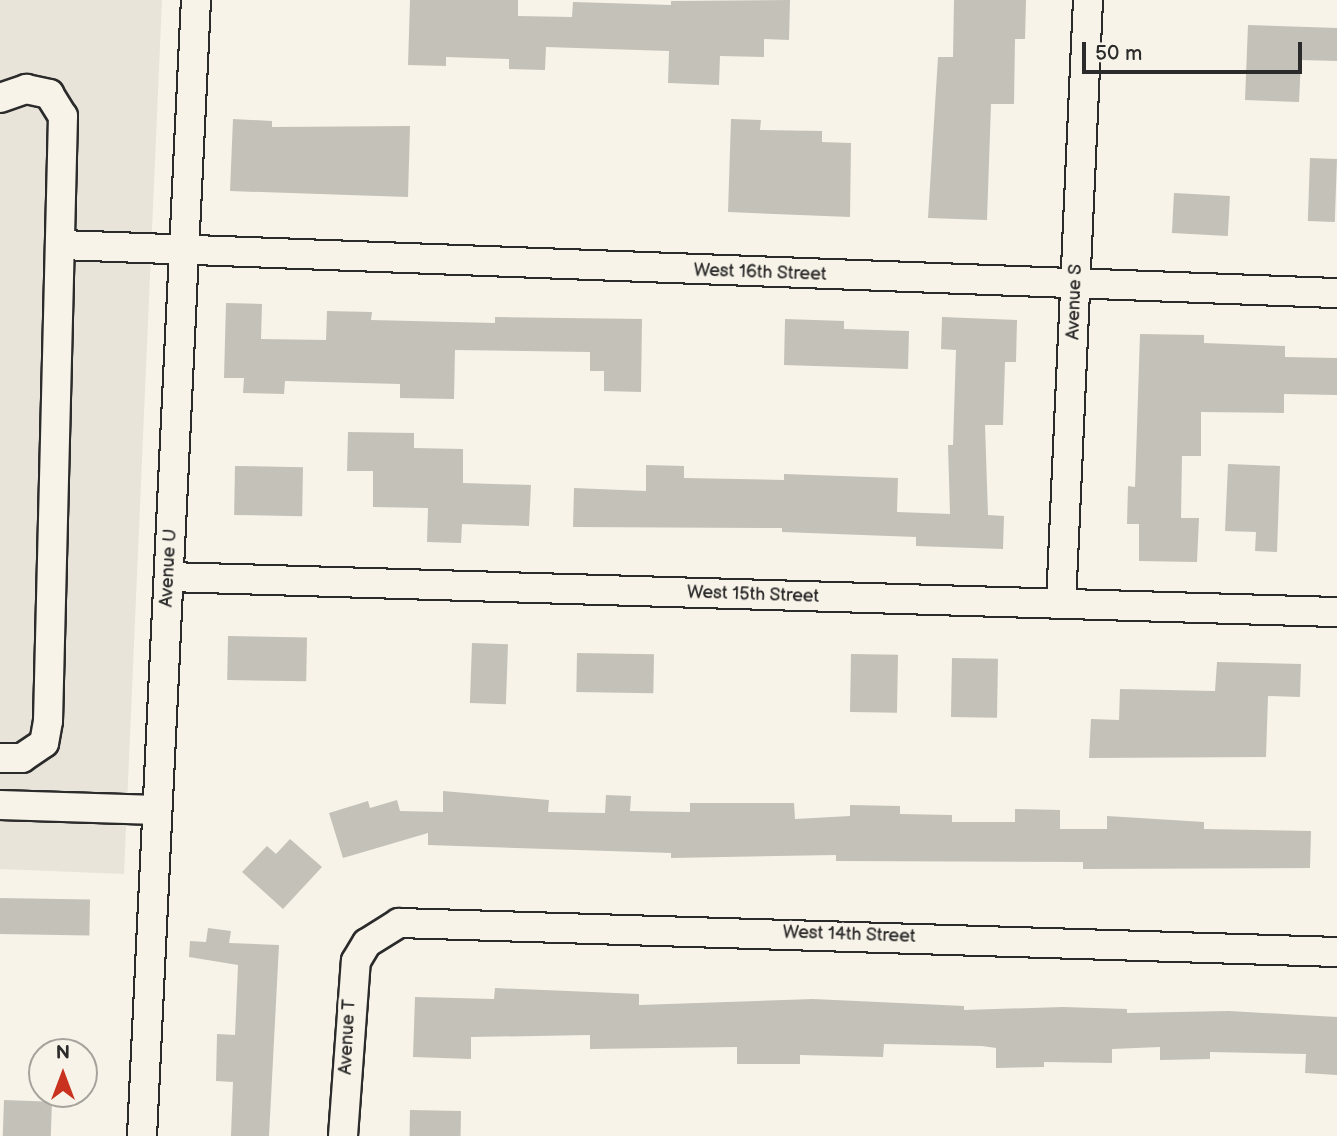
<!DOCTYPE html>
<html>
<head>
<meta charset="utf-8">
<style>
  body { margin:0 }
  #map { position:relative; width:1337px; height:1136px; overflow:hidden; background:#f7f3e8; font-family:"Balsamiq Sans",sans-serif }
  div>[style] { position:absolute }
  .built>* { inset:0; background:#e8e4da }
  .building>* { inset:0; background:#c4c1b9; transform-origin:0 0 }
  .roads { filter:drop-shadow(2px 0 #2b2b2b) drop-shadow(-2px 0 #2b2b2b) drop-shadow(0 2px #2b2b2b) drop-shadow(0 -2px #2b2b2b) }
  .minor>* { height:28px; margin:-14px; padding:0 14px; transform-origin:14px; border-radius:14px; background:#f7f3e8 }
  span { translate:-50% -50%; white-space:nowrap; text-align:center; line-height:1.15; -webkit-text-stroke:6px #f7f3e8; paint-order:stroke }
  .street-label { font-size:18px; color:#2b2b2b }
  .north { position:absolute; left:28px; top:1038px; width:70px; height:70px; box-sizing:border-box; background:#f7f3e8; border:2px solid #a5a39c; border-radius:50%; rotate:0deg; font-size:19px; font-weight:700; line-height:28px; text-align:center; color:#2b2b2b }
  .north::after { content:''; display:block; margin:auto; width:24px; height:32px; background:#c8321e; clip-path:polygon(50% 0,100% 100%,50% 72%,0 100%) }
  .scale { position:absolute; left:1082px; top:42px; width:220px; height:32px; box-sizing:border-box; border:4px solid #2b2b2b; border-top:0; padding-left:9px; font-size:21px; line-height:24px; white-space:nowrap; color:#2b2b2b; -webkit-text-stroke:5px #f7f3e8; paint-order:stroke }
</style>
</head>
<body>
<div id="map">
  <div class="built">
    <div style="clip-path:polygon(0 0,162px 0,124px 874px,0 869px)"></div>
  </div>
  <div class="building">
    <div style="clip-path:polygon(410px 0,518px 0,518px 16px,572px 17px,573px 2px,671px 5px,671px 1px,790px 0,789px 40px,764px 39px,764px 57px,720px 56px,719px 85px,668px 83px,669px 51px,546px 47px,545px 70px,509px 69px,509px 59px,446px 57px,446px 66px,408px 65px)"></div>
    <div style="clip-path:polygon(954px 0,1026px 0,1025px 39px,1015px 39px,1014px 104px,991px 104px,987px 220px,928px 218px,938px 57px,953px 57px)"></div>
    <div style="clip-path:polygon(1248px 25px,1337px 28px,1337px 61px,1301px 60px,1299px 102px,1245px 100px)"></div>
    <div style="clip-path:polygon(233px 119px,272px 121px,272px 127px,410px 126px,408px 197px,230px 191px)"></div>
    <div style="clip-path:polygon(731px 119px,761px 120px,760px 130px,822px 131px,822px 142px,851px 143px,850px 217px,728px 212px)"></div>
    <div style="left:1310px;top:158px;width:27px;height:63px;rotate:2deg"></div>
    <div style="left:1174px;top:193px;width:56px;height:40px;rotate:3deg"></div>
    <div style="clip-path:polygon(226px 303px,262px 304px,261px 339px,326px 340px,327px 311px,372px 312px,371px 320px,495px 323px,495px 317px,642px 319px,641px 392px,604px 391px,604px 371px,590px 371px,590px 352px,455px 350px,454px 399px,400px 398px,400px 384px,285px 381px,284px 394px,243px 393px,244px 378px,224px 378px)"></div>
    <div style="clip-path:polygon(942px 317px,1017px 320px,1016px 362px,1005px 362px,1003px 425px,985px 425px,988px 515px,1004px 516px,1003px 549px,916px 546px,916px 537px,782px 532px,782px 528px,573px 527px,574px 488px,646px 491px,646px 465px,684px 466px,684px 478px,784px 480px,784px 474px,898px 478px,897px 512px,950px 514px,948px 445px,953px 445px,956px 350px,941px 349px)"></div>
    <div style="clip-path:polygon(785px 319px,844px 321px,844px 329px,909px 331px,908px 369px,784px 365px)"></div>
    <div style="clip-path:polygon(1140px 334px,1204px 335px,1204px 343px,1285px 346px,1285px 357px,1337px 358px,1337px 395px,1284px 394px,1284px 413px,1201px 412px,1201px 456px,1182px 456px,1181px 518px,1199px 518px,1197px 562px,1139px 561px,1139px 524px,1127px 524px,1128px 486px,1135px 487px)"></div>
    <div style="clip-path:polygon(348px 432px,414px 433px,414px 448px,463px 449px,463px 483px,531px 485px,529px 526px,462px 524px,461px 543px,427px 542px,428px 508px,373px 507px,373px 471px,347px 471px)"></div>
    <div style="clip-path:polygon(1228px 464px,1280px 466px,1277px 552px,1255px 551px,1256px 532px,1225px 531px)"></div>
    <div style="left:235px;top:466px;width:68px;height:49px;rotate:1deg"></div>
    <div style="left:228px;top:636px;width:79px;height:44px;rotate:1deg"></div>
    <div style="left:472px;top:643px;width:36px;height:60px;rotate:2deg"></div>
    <div style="left:577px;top:653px;width:77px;height:39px;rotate:1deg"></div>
    <div style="left:851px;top:654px;width:47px;height:58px;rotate:1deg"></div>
    <div style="left:952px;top:658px;width:46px;height:59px;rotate:1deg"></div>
    <div style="clip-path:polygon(1217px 662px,1301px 664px,1300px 697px,1268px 696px,1266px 757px,1089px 758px,1091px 719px,1119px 720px,1120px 689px,1215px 691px)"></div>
    <div style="clip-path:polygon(443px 791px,549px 800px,548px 812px,605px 813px,606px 795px,631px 796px,630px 811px,690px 812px,690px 803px,794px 803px,795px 819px,850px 816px,850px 805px,900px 806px,900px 814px,952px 815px,952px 822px,1015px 822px,1015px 809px,1060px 810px,1060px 829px,1107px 829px,1107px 816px,1204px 822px,1204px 829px,1311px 831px,1310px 868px,1083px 869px,1083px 862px,836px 861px,836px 855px,671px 858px,671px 853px,428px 845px,428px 833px,343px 858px,329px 813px,368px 801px,370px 808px,397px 800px,400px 811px,443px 812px)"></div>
    <div style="clip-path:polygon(290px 839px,322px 867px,283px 909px,242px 872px,267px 846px,276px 854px)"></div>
    <div style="left:0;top:898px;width:90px;height:36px;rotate:1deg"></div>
    <div style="clip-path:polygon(208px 928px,231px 931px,229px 943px,279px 945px,269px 1136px,231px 1136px,233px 1082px,216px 1081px,217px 1034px,235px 1035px,238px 965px,189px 957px,190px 941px,206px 942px)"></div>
    <div style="clip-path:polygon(495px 988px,639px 994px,639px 1005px,813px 999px,964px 1006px,964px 1010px,1063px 1007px,1127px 1009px,1127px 1013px,1229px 1011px,1337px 1017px,1337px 1075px,1305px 1073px,1306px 1054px,1210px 1052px,1210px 1059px,1160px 1060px,1160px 1047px,1112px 1049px,1112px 1063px,1044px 1062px,1044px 1067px,996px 1068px,996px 1048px,982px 1046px,884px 1044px,883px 1057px,800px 1055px,800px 1064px,737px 1064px,737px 1047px,590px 1049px,590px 1035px,471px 1037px,471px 1059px,413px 1057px,415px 997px,494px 999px)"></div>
    <div style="left:4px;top:1100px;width:48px;height:36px;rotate:2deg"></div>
    <div style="left:410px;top:1110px;width:51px;height:26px;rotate:1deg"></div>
  </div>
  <div class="roads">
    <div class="minor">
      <div style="left:0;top:98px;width:28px;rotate:-19deg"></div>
      <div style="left:26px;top:89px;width:24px;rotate:12deg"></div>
      <div style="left:49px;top:94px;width:26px;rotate:58deg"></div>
      <div style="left:63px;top:116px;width:605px;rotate:91.42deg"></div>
      <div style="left:48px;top:721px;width:22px;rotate:100deg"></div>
      <div style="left:44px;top:743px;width:27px;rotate:146deg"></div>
      <div style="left:22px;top:758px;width:22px;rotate:180deg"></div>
      <div style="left:62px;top:245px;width:1276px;rotate:2.16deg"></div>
      <div style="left:169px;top:577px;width:1169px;rotate:1.72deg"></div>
      <div style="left:1061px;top:604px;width:605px;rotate:-87.44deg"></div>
      <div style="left:0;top:805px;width:157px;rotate:1.8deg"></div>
      <div style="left:142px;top:1136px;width:1137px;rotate:-87.28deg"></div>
      <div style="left:343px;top:1136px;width:175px;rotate:-85.8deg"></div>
      <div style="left:356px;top:961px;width:21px;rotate:-59deg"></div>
      <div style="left:367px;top:943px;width:38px;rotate:-32deg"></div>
      <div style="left:399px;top:923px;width:938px;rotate:1.77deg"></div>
    </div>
  </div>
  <div class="street-label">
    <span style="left:760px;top:273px;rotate:2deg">West 16th Street</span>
    <span style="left:1075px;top:302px;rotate:-88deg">Avenue S</span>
    <span style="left:169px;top:568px;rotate:-87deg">Avenue U</span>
    <span style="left:753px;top:595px;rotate:2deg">West 15th Street</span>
    <span style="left:849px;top:935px;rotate:2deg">West 14th Street</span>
    <span style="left:348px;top:1037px;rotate:-87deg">Avenue T</span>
  </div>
  <div class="north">N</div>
  <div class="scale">50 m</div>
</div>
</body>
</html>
